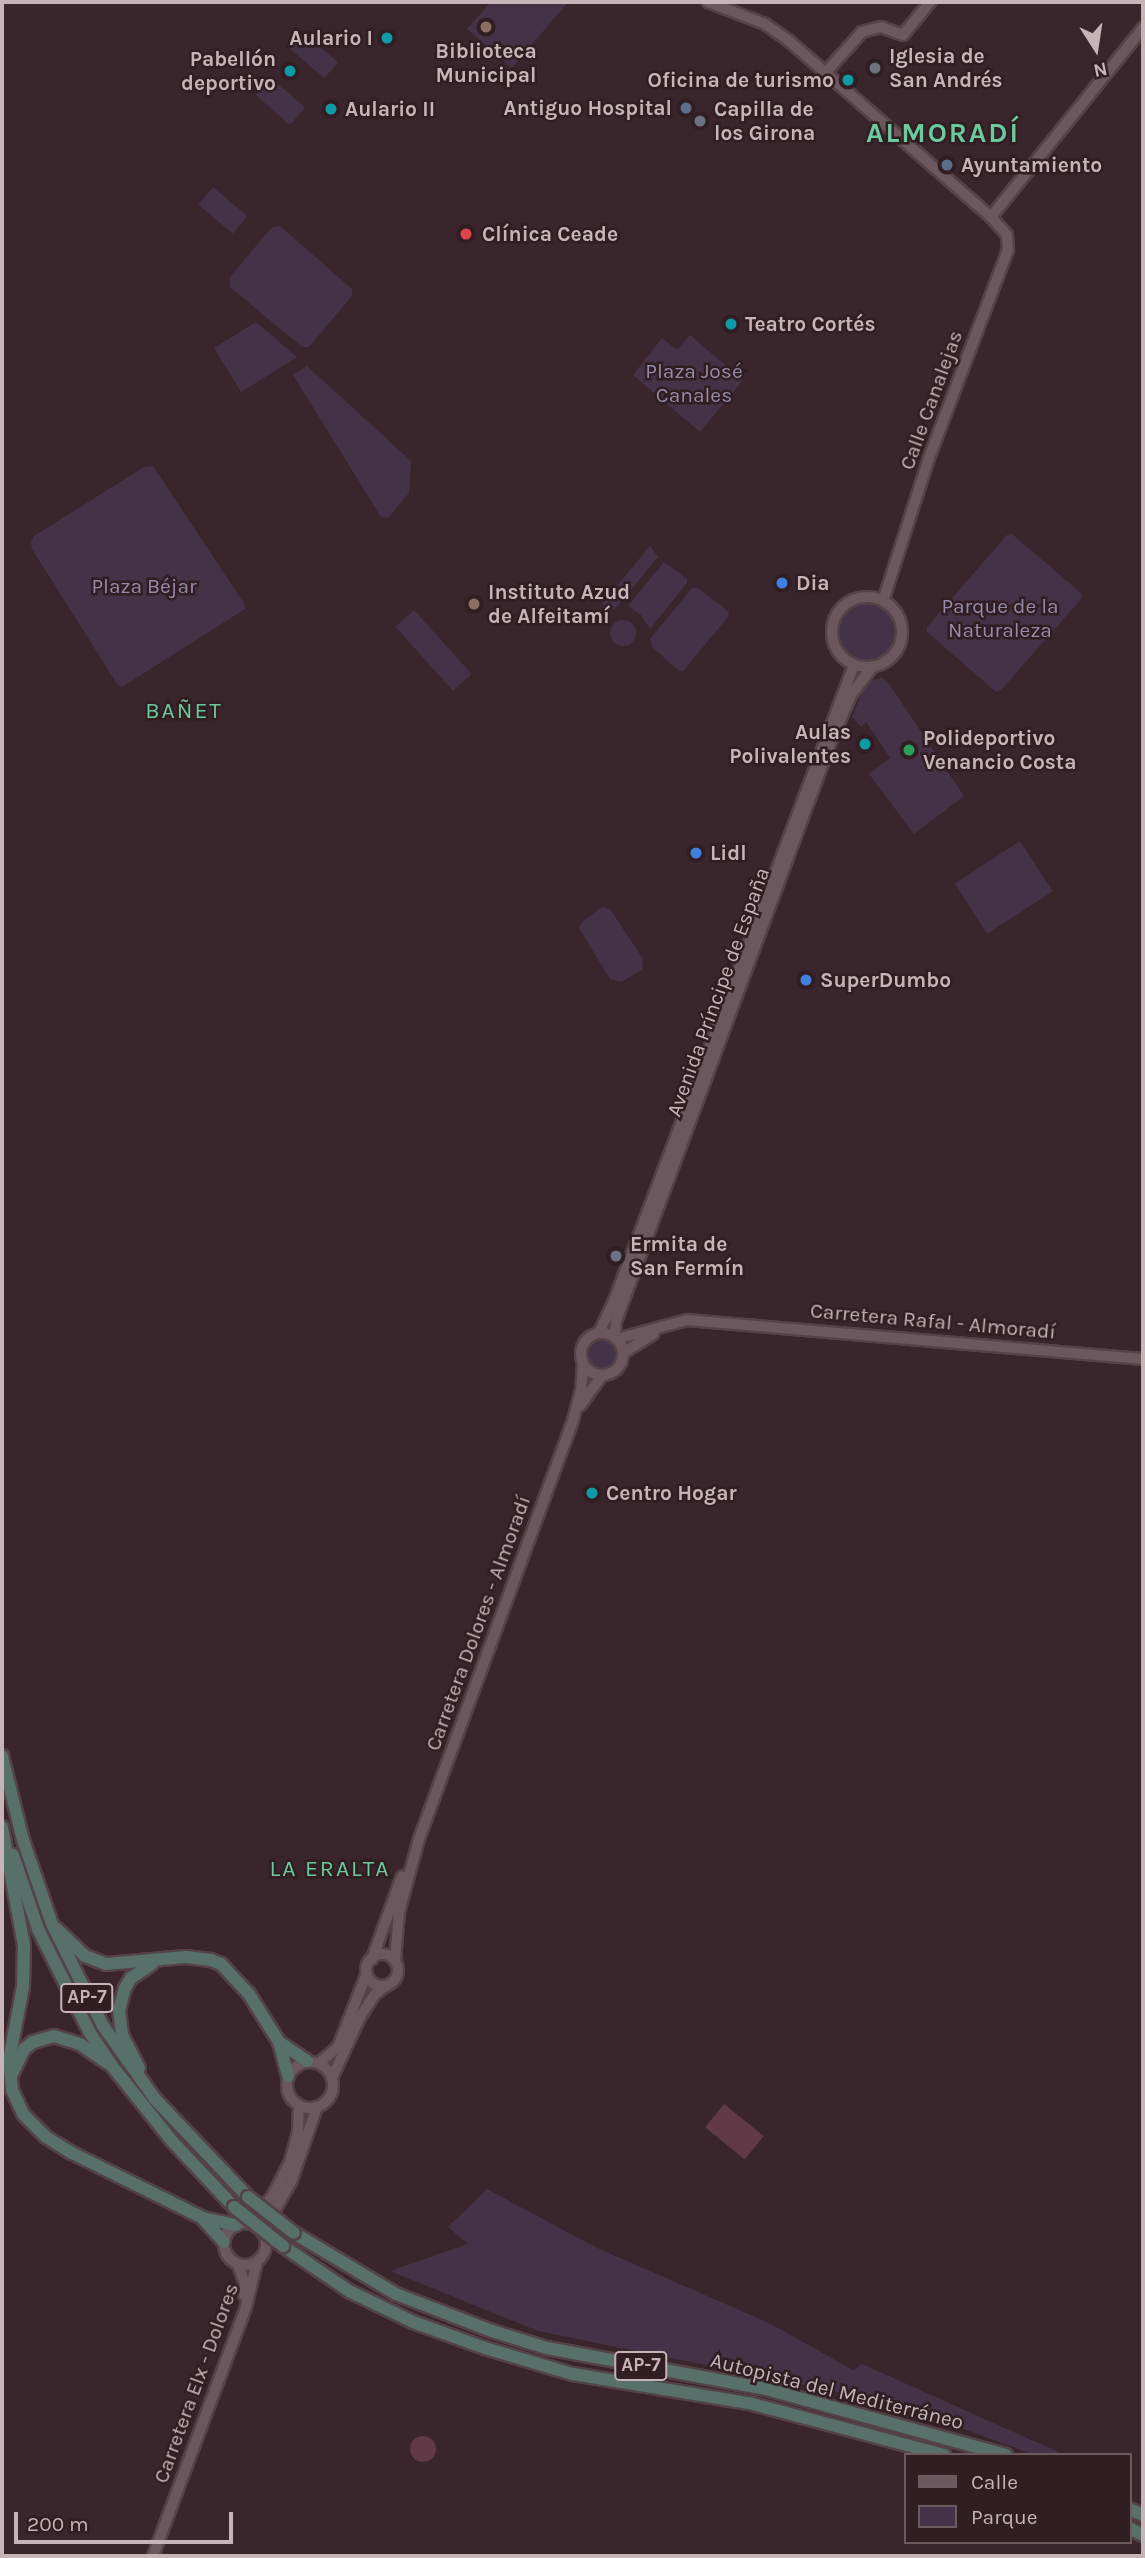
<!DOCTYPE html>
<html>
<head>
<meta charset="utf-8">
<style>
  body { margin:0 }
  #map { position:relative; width:1145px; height:2558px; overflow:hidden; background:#3a252c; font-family:Karla,sans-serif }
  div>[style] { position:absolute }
  .green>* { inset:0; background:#453246; transform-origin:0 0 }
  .round { border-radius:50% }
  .water>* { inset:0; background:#603a47; transform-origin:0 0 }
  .roads { filter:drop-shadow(2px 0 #544247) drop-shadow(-2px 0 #544247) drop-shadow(0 2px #544247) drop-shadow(0 -2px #544247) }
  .major>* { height:10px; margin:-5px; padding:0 5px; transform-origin:5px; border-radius:5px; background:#6b575d }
  .major>.ring { margin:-5px; padding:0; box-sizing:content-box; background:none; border:10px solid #6b575d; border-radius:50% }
  .highway>* { height:12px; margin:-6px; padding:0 6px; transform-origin:6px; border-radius:6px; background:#577069 }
  .bridges { filter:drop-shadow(2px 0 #534146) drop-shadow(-2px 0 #534146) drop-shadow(0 2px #534146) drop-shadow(0 -2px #534146) }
  .highway-bridge>* { height:12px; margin:-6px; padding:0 6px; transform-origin:6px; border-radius:6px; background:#577069 }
  .dots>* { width:19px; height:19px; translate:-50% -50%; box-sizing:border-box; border:4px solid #301e23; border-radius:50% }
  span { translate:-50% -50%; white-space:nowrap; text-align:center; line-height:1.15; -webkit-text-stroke:5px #301e23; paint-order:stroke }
  .shield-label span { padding:2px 5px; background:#301e23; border:2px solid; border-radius:5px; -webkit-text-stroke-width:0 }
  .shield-label { font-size:19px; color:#c6b4b9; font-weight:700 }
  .poi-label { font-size:21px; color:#c6b4b9; font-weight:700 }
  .right { translate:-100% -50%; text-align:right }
  .left { translate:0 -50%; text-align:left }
  .park-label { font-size:21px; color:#958aaa }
  .street-label { font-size:21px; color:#c6b4b9 }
  .neighbourhood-label { font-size:23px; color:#6bcb9e; letter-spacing:2px }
  .district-label { font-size:28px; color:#6bcb9e; font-weight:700; letter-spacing:2px }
  .frame { position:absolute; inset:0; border:4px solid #c6b4b9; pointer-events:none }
  .legend { position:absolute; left:904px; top:2453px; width:228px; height:91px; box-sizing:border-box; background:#301e23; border:2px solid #6c5a5f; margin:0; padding:9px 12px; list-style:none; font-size:21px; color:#c6b4b9 }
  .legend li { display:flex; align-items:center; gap:14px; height:35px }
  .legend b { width:35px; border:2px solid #6c5a5f }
  .north { position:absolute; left:1061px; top:14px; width:70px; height:70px; -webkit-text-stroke:5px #301e23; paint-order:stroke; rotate:168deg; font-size:19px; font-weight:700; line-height:28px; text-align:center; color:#c6b4b9 }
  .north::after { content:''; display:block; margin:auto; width:24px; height:32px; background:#c6b4b9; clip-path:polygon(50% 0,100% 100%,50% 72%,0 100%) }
  .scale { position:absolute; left:14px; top:2512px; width:219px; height:32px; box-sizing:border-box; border:4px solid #c6b4b9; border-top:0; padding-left:9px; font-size:21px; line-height:24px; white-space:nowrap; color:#c6b4b9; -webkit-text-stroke:5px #301e23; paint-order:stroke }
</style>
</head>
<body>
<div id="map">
  <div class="green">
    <div style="clip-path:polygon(491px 2px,568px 2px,512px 68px,467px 29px)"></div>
    <div style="left:304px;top:33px;width:45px;height:21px;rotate:41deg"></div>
    <div style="left:271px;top:78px;width:45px;height:23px;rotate:41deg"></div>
    <div style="left:213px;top:187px;width:45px;height:23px;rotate:40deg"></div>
    <div style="clip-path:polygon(280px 226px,352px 289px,352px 296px,309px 347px,302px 347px,230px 287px,230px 277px,272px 227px)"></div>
    <div style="clip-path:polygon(256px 322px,297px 357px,241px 392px,214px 348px)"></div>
    <div style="clip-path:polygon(690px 335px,743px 380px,700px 432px,633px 375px,662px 338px,677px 350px)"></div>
    <div style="clip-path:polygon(307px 366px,411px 461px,409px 493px,388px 518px,381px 517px,293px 375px)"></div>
    <div style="clip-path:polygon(153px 466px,244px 603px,245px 609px,122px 687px,117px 684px,32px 549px,31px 542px,34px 536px,144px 467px)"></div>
    <div style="clip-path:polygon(1012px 534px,1081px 593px,1082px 598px,1001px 690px,996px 692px,927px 632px,927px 627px,1007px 535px)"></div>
    <div style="clip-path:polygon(650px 546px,658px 557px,616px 608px,609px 610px,602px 604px)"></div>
    <div style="clip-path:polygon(664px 562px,687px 579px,687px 583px,650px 629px,641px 615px,628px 606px)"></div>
    <div style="clip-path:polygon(692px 588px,698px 588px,729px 612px,728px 617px,683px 671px,678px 670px,652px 647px,650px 639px)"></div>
    <div class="round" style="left:838px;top:603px;width:58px;height:58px"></div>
    <div style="left:414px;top:610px;width:86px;height:25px;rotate:48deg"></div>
    <div class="round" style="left:610px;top:620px;width:26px;height:26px"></div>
    <div style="clip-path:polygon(881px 678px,887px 681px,964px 796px,914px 834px,869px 774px,890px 758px,866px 722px,862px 727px,852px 717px,864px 688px,872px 680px)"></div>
    <div style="left:1020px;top:841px;width:60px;height:78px;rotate:57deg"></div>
    <div style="clip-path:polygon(602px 907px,610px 909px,643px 959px,642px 970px,621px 982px,610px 979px,579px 928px,582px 922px)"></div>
    <div class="round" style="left:587px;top:1339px;width:30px;height:30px"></div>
    <div style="clip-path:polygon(487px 2189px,595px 2247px,769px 2323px,853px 2370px,862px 2364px,1065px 2455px,1034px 2455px,942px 2421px,825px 2389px,538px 2331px,390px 2271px,468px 2244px,448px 2227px)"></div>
  </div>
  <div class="water">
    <div style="left:724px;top:2104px;width:51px;height:30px;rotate:39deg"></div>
    <div class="round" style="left:410px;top:2436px;width:26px;height:26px"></div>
  </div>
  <div class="roads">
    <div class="major">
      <div style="left:708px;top:2px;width:61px;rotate:21.1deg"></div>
      <div style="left:765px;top:24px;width:28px;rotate:35deg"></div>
      <div style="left:788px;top:40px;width:269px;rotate:41.1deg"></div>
      <div style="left:991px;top:217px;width:24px;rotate:48deg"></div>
      <div style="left:1007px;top:235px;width:15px;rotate:86deg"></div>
      <div style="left:1008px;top:250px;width:222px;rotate:110.8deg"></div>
      <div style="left:929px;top:458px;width:150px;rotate:107.8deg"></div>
      <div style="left:826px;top:72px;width:54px;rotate:-48deg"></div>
      <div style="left:862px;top:32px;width:20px;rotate:-15deg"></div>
      <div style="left:881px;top:27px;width:23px;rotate:20deg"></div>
      <div style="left:903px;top:35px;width:43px;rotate:-50.7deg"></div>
      <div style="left:991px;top:217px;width:243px;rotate:-51.2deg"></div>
      <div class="ring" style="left:832px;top:597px;width:60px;height:60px"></div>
      <div class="ring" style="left:581px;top:1333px;width:32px;height:32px"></div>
      <div style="left:599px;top:1333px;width:35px;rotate:-65deg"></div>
      <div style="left:614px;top:1301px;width:680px;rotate:-69.33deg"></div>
      <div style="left:615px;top:1338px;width:17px;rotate:-87deg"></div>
      <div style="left:616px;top:1321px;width:621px;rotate:-69.64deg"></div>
      <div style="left:832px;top:739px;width:48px;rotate:-66.6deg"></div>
      <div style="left:851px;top:695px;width:35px;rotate:-53deg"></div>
      <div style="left:617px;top:1339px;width:73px;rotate:-15.2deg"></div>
      <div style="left:687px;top:1320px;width:458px;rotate:4.9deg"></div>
      <div style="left:623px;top:1353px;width:36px;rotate:-32deg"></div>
      <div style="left:581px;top:1405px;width:35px;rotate:-55deg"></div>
      <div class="ring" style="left:366px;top:1954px;width:22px;height:22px"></div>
      <div style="left:372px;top:1959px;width:88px;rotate:-70.1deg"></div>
      <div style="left:395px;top:1961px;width:49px;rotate:-85.3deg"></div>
      <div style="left:399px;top:1912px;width:76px;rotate:-74.7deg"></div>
      <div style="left:419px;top:1839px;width:446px;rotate:-69.8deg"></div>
      <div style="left:573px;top:1420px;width:30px;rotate:-75deg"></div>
      <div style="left:581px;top:1391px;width:26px;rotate:-86deg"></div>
      <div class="ring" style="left:287px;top:2062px;width:36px;height:36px"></div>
      <div style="left:319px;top:2063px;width:25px;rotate:-40deg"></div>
      <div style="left:338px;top:2047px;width:79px;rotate:-68.6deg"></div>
      <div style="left:332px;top:2078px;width:67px;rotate:-65.3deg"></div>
      <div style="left:360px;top:2017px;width:27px;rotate:-57deg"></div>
      <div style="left:375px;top:1994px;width:14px;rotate:-36deg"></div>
      <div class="ring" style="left:224px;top:2223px;width:32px;height:32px"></div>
      <div style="left:249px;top:2224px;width:35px;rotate:-50deg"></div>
      <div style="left:272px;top:2197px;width:39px;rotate:-63deg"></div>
      <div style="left:290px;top:2162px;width:30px;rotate:-75deg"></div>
      <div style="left:298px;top:2133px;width:28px;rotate:-88deg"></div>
      <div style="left:262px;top:2232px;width:58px;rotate:-59.9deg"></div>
      <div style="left:291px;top:2182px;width:79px;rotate:-70.9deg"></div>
      <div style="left:238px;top:2264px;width:21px;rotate:71deg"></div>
      <div style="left:245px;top:2284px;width:11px;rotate:95deg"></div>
      <div style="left:153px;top:2556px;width:266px;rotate:-69.5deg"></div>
      <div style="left:246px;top:2307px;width:46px;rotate:-76.3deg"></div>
    </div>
    <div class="highway">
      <div style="left:2px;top:1756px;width:87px;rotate:76deg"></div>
      <div style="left:23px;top:1840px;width:89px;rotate:71deg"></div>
      <div style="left:52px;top:1924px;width:114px;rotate:63.4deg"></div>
      <div style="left:103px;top:2026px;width:90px;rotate:54.5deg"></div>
      <div style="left:155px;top:2099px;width:135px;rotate:46.5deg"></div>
      <div style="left:2px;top:1827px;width:121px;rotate:79.5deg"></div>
      <div style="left:24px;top:1946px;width:41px;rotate:91.4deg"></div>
      <div style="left:23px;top:1987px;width:74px;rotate:100.9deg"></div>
      <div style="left:9px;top:2060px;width:30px;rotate:84deg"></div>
      <div style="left:12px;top:2090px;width:26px;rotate:65deg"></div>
      <div style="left:23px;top:2114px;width:33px;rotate:45deg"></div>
      <div style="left:46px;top:2137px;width:31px;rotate:32deg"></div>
      <div style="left:72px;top:2153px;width:146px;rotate:26.4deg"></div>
      <div style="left:203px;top:2218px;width:34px;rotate:12deg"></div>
      <div style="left:13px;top:1855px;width:78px;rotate:71.3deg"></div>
      <div style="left:38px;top:1929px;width:116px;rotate:63.4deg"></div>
      <div style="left:90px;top:2033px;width:40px;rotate:56deg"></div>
      <div style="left:112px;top:2066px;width:96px;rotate:51.3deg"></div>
      <div style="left:172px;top:2141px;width:91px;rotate:46.8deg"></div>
      <div style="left:57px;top:1929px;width:39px;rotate:44deg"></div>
      <div style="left:85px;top:1956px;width:22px;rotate:21deg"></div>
      <div style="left:106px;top:1964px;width:80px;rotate:-5deg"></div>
      <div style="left:186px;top:1957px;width:25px;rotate:7deg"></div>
      <div style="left:211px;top:1960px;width:11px;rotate:22deg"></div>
      <div style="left:221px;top:1964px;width:41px;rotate:47deg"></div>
      <div style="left:249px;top:1994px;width:57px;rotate:58deg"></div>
      <div style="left:279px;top:2042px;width:35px;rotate:75deg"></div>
      <div style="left:279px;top:2042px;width:34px;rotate:34deg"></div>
      <div style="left:139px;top:2068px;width:38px;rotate:-117deg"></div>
      <div style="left:122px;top:2034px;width:24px;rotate:-97deg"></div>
      <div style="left:119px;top:2010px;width:23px;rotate:-75deg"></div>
      <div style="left:125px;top:1988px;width:12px;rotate:-59deg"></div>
      <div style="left:131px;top:1978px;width:25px;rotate:-34deg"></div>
      <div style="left:12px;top:2074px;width:28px;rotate:-64deg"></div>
      <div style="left:24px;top:2049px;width:11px;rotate:-38deg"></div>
      <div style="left:33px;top:2042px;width:22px;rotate:-16deg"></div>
      <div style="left:54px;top:2036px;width:27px;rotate:17deg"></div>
      <div style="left:80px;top:2044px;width:33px;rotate:35deg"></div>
      <div style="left:203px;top:2219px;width:31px;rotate:48deg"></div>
      <div style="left:294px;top:2233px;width:119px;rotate:30.9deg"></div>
      <div style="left:396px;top:2294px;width:103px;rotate:21.1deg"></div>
      <div style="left:492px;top:2331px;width:58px;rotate:17.2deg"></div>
      <div style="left:547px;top:2348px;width:223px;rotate:10.6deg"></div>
      <div style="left:766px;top:2389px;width:249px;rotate:15.4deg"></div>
      <div style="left:283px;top:2246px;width:80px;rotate:34.3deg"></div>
      <div style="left:349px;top:2291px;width:71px;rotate:25.8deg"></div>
      <div style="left:413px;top:2322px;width:77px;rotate:19.9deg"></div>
      <div style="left:485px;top:2348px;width:92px;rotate:16.5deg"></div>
      <div style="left:573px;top:2374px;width:178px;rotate:9.4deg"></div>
      <div style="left:749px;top:2403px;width:202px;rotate:14.9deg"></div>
      <div style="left:1129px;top:2509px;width:15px;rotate:23deg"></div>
      <div style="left:1129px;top:2528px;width:16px;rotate:27deg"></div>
    </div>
  </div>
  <div class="bridges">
    <div class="highway-bridge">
      <div style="left:248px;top:2197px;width:58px;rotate:38deg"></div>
      <div style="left:234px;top:2207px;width:63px;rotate:38.5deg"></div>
    </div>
  </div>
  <div class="dots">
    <div style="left:486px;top:27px;background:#8d6e63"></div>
    <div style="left:387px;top:38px;background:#0f9aa8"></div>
    <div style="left:875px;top:68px;background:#6b7280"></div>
    <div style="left:290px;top:71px;background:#0f9aa8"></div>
    <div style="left:848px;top:80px;background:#0f9aa8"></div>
    <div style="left:686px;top:108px;background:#5c6f8a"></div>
    <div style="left:331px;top:109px;background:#0f9aa8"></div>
    <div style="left:700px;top:121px;background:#6b7280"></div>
    <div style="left:947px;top:165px;background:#5c6f8a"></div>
    <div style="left:466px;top:234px;background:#e0444e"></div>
    <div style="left:731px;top:324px;background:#0f9aa8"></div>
    <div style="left:782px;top:583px;background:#3f7fe0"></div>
    <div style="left:474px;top:604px;background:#8d6e63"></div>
    <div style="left:865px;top:744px;background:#0f9aa8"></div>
    <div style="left:909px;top:750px;background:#2e9e5b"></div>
    <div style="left:696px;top:853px;background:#3f7fe0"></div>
    <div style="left:806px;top:980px;background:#3f7fe0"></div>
    <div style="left:616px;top:1256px;background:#6b7280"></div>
    <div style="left:592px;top:1493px;background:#0f9aa8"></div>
  </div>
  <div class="shield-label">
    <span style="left:87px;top:1998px">AP-7</span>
    <span style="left:641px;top:2366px">AP-7</span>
  </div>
  <div class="poi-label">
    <span class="right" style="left:373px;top:38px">Aulario I</span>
    <span style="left:486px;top:63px">Biblioteca<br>Municipal</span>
    <span class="left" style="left:889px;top:68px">Iglesia de<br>San Andrés</span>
    <span class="right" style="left:276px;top:71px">Pabellón<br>deportivo</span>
    <span class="right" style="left:834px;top:80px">Oficina de turismo</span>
    <span class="right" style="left:672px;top:108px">Antiguo Hospital</span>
    <span class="left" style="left:345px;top:109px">Aulario II</span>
    <span class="left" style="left:714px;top:121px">Capilla de<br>los Girona</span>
    <span class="left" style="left:961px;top:165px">Ayuntamiento</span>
    <span class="left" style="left:482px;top:234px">Clínica Ceade</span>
    <span class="left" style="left:745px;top:324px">Teatro Cortés</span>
    <span class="left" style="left:796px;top:583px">Dia</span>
    <span class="left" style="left:488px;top:604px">Instituto Azud<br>de Alfeitamí</span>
    <span class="right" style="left:851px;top:744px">Aulas<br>Polivalentes</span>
    <span class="left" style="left:923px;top:750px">Polideportivo<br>Venancio Costa</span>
    <span class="left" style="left:710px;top:853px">Lidl</span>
    <span class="left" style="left:820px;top:980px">SuperDumbo</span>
    <span class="left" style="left:630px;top:1256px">Ermita de<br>San Fermín</span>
    <span class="left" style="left:606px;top:1493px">Centro Hogar</span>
  </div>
  <div class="park-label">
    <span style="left:694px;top:383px">Plaza José<br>Canales</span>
    <span style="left:144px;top:586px">Plaza Béjar</span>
    <span style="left:1000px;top:618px">Parque de la<br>Naturaleza</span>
  </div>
  <div class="street-label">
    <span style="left:931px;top:400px;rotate:-70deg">Calle Canalejas</span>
    <span style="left:718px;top:992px;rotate:-70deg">Avenida Príncipe de España</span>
    <span style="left:933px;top:1321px;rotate:5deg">Carretera Rafal - Almoradí</span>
    <span style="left:478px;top:1623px;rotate:-70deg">Carretera Dolores - Almoradí</span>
    <span style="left:196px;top:2383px;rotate:-70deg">Carretera Elx - Dolores</span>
    <span style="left:837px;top:2391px;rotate:14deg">Autopista del Mediterráneo</span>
  </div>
  <div class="neighbourhood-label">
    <span style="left:184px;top:711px">BAÑET</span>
    <span style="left:330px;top:1869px">LA ERALTA</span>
  </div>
  <div class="district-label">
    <span style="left:943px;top:133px">ALMORADÍ</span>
  </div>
  <div class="frame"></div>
  <ul class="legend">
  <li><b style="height:9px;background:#6b575d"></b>Calle</li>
  <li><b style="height:19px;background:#453246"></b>Parque</li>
  </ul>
  <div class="north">N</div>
  <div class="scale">200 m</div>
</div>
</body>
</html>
